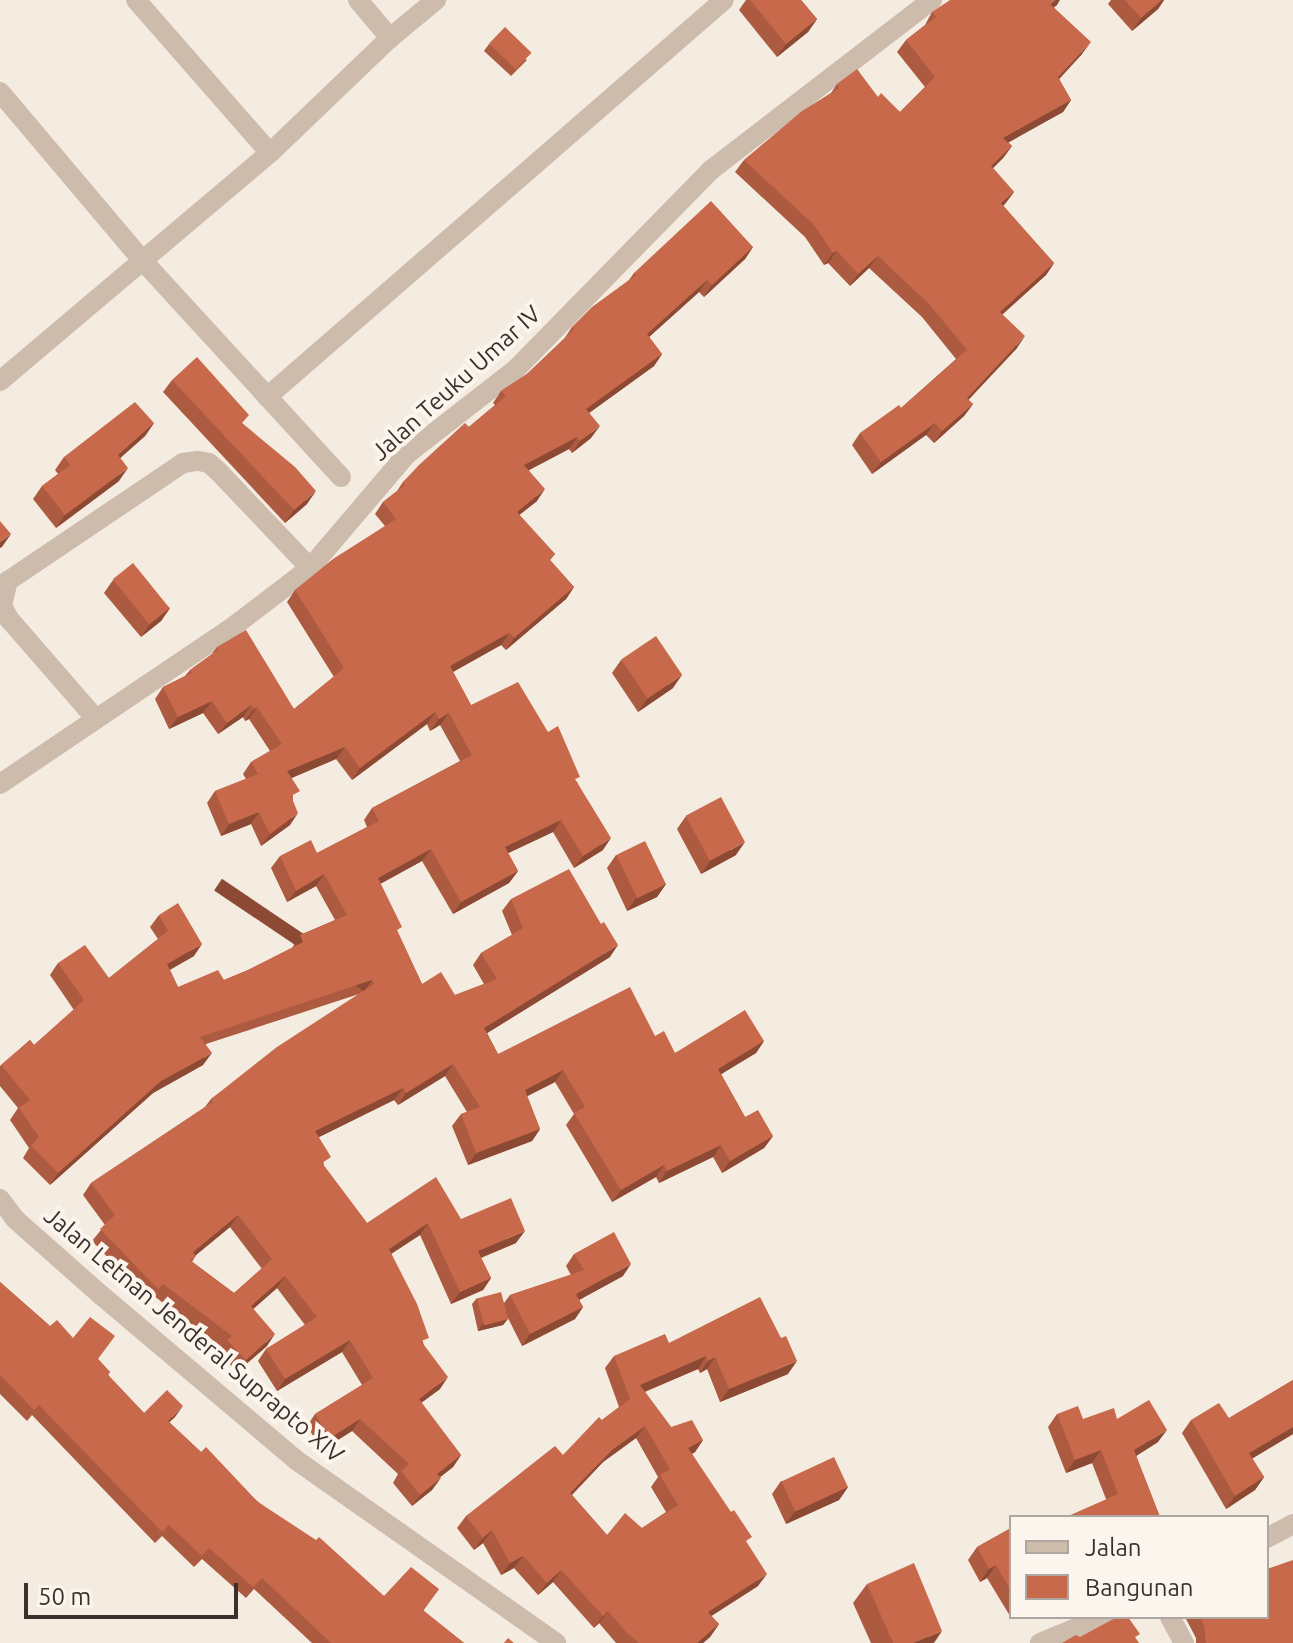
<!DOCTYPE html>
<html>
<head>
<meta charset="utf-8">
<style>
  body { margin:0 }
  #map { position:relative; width:1293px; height:1643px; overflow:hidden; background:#f4ebe1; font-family:Ubuntu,sans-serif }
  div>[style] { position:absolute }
  .minor>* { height:20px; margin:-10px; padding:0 10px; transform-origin:10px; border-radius:10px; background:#cdbbac }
  .wall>* { inset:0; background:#ac5a40 }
  .shaded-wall>* { inset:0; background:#8c4a34; transform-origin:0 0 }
  .building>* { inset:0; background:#c8694b; transform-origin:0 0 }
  span { translate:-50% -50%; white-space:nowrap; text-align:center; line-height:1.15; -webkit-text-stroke:8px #fbf5ee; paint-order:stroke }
  .street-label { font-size:24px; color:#3b302b }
  .legend { position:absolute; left:1009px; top:1515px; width:260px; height:104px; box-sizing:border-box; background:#fbf5ee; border:2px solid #aea6a0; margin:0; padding:10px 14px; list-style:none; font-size:24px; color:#3b302b }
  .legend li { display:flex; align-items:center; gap:16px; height:40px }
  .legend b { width:40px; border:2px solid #aea6a0 }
  .scale { position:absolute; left:24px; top:1583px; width:214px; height:36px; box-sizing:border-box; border:4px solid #3b302b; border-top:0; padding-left:10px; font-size:24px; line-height:28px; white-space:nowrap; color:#3b302b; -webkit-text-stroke:6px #fbf5ee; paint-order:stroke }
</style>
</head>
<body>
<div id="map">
  <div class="minor">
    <div style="left:136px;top:0;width:203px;rotate:48.8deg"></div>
    <div style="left:358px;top:0;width:50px;rotate:49.9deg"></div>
    <div style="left:0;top:92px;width:221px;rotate:49.8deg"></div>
    <div style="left:143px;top:261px;width:293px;rotate:47.5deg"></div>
    <div style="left:0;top:381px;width:353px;rotate:-40.2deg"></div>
    <div style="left:270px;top:153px;width:166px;rotate:-43.8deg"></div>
    <div style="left:390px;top:38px;width:60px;rotate:-39.6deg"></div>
    <div style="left:267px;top:397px;width:605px;rotate:-40.98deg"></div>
    <div style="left:96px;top:719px;width:133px;rotate:-131deg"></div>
    <div style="left:9px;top:619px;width:15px;rotate:-118deg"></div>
    <div style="left:2px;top:606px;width:26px;rotate:-77deg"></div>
    <div style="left:8px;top:581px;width:211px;rotate:-34deg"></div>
    <div style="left:183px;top:463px;width:15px;rotate:-8deg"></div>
    <div style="left:198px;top:461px;width:11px;rotate:10deg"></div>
    <div style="left:209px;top:463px;width:12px;rotate:42deg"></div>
    <div style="left:218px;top:471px;width:134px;rotate:46.5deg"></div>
    <div style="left:0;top:784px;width:282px;rotate:-34deg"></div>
    <div style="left:234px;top:626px;width:96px;rotate:-37.3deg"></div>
    <div style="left:310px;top:568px;width:150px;rotate:-49.6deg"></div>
    <div style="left:407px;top:454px;width:138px;rotate:-37.9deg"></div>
    <div style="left:516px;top:369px;width:279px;rotate:-45.6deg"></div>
    <div style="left:711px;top:170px;width:279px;rotate:-37.6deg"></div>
    <div style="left:0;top:1199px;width:25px;rotate:53deg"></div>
    <div style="left:15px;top:1219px;width:115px;rotate:41.5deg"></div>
    <div style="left:101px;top:1295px;width:255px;rotate:40.2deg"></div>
    <div style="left:296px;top:1460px;width:318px;rotate:35.1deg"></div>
    <div style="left:1267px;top:1538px;width:30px;rotate:-28deg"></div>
    <div style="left:1170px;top:1617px;width:30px;rotate:62deg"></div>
    <div style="left:1040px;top:1643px;width:68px;rotate:-22.4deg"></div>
  </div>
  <div class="wall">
    <div style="clip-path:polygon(746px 0,801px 0,817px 19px,808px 32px,777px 57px,739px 10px)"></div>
    <div style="clip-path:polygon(1111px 0,1164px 0,1158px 9px,1132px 31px,1108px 4px)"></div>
    <div style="clip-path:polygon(1057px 5px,1054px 7px,1082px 54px,1059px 79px,1071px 100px,1063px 112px,1008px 142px,1012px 146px,1003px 158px,993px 168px,1014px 192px,1003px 206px,1054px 263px,1046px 275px,1002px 315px,1017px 348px,968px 400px,973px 404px,964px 416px,934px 443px,926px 435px,872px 474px,852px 445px,860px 433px,901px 408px,956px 359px,922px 317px,869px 268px,850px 286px,828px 263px,824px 265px,805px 237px,735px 172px,744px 160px,831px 93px,837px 84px,878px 97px,900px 112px,925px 87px,897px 52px,906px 40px,925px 25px,932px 12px)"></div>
    <div style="clip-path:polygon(489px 44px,527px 60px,511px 76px,484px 51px)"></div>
    <div style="clip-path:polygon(evenodd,753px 247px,745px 259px,704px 297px,699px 292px,649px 337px,662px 354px,654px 366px,589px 413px,591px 438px,572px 453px,569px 449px,529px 470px,537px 501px,519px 515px,555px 554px,550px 560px,574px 587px,566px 599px,506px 650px,501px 645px,453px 672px,471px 705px,577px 782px,603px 850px,574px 868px,553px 832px,508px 853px,518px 871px,509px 883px,453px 914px,422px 861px,380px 884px,398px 933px,422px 984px,455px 995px,484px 984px,473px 965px,481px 953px,512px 935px,502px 911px,511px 899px,610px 957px,487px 1033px,498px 1054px,655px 1036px,675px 1053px,764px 1041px,756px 1053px,721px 1074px,745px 1117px,773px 1136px,764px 1148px,722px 1173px,713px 1157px,659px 1183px,656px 1177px,612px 1202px,566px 1125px,574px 1114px,555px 1082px,527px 1096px,540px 1129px,532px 1141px,468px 1165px,452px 1126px,461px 1114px,467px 1112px,445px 1076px,398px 1105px,394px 1100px,319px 1137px,324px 1166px,367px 1223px,461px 1219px,516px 1243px,481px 1258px,491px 1278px,483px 1290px,451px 1304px,420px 1235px,391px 1254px,440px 1389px,421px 1403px,461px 1455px,453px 1467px,440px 1477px,432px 1490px,412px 1506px,393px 1483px,398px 1474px,352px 1431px,322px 1450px,307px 1426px,315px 1414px,362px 1385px,342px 1352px,277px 1391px,258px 1361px,266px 1349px,305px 1325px,277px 1288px,253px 1309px,267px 1346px,237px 1372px,219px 1352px,222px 1347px,154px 1296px,150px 1301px,92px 1241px,105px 1225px,83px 1195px,91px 1183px,205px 1107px,211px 1099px,359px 994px,206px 1044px,203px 1065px,153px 1093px,50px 1185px,23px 1158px,29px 1148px,10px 1120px,18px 1108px,0 1086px,0 1066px,30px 1040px,34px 1045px,74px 1010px,50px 975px,58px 963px,109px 978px,158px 939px,150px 927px,159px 915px,194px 956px,170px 970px,178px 987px,224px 980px,248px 970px,292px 948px,300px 935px,335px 920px,316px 886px,287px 902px,271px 868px,280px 856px,317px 853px,367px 827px,364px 820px,372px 808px,460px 761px,440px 725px,430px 731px,427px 724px,352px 780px,336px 759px,292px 778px,293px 801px,290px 825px,261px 846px,251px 824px,221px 836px,207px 803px,215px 791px,246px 779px,243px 774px,251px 762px,270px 751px,249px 719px,245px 721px,243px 717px,218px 734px,203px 713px,169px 729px,155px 699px,163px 687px,185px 676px,190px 670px,212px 654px,217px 647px,294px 709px,334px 677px,287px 602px,295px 590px,385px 526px,375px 514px,383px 502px,397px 491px,403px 482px,495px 405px,493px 403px,501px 391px,527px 374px,564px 339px,572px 327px,629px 280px,634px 273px,753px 247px,230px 1227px,262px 1269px,234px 1293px,192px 1262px,196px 1255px,230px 1227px)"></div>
    <div style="clip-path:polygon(172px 380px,243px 424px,307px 504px,285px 523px,163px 392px)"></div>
    <div style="clip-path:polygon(154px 423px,145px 436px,120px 458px,119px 481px,56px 528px,33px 499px,42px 486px,58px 474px,55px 470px,64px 457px)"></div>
    <div style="clip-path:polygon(113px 580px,170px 608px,161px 621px,141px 637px,104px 593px)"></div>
    <div style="clip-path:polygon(621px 660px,673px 688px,638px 712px,612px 673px)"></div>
    <div style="clip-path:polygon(686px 816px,736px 855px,701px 874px,677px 829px)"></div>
    <div style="clip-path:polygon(616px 855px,666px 884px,657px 897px,627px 911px,607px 868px)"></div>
    <div style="clip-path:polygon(574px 1254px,623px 1276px,579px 1300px,583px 1307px,575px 1319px,522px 1346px,508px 1318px,503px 1325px,478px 1331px,472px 1304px,477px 1298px,504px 1303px,510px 1295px,571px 1275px,566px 1266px)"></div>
    <div style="clip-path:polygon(0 1282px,50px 1326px,73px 1338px,98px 1359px,110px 1372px,108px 1375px,144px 1413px,175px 1417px,169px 1422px,201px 1452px,258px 1502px,384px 1596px,439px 1589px,423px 1611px,464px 1643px,312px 1643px,254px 1589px,246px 1598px,202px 1559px,194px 1567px,162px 1536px,155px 1543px,32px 1415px,27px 1421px,0 1394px)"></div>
    <div style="clip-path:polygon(evenodd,669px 1343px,788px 1374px,720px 1402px,707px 1369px,700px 1373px,698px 1369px,645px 1392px,671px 1427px,703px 1440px,695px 1452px,692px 1454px,747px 1544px,758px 1586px,711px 1616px,719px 1624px,710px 1637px,703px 1643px,616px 1643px,599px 1623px,594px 1628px,553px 1582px,538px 1595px,514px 1568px,501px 1575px,483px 1543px,474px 1550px,457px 1528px,466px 1516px,563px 1455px,602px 1420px,619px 1407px,605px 1368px,614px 1356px,669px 1343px,636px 1438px,658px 1477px,651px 1487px,666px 1512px,642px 1528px,607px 1535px,572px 1495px,603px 1462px,636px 1438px)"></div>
    <div style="clip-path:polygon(1293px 1380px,1293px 1434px,1252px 1458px,1264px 1477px,1255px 1490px,1226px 1509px,1182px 1433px,1191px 1420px,1229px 1418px)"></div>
    <div style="clip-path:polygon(1057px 1414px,1083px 1419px,1117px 1419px,1158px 1442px,1136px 1456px,1160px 1517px,1106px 1499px,1092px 1463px,1066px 1473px,1048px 1427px)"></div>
    <div style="clip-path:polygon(781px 1481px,848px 1487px,839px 1500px,786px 1524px,772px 1494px)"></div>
    <div style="clip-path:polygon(1011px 1528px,1011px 1615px,1010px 1616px,987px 1578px,980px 1582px,968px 1560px,977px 1547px)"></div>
    <div style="clip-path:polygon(867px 1584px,934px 1643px,871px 1643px,853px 1603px)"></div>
    <div style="clip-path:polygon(1185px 1617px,1267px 1617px,1293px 1643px,1196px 1643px,1196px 1638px)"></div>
  </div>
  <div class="shaded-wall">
    <div style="clip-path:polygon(1055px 0,1060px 0,1057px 5px,1042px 16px,1050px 4px)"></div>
    <div style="clip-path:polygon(1162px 0,1164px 0,1158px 9px,1132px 31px,1141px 18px)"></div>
    <div style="clip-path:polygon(817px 19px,808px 32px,777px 57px,786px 44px)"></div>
    <div style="clip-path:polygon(1091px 42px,1082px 54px,1050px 89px,1058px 77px)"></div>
    <div style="clip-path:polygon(1071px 100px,1063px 112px,995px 150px,1003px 138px)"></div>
    <div style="clip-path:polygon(1012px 146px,1003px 158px,983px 178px,991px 166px)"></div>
    <div style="clip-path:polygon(1014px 192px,1005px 204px,992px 215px,1001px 203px)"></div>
    <div style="clip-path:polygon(753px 247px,745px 259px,704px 297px,712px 285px)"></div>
    <div style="clip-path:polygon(837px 251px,828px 263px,824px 265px,833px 253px)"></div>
    <div style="clip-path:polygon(878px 256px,869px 268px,850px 286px,858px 274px)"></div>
    <div style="clip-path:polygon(1054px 263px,1046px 275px,991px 324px,1000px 312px)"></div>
    <div style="clip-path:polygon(707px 280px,699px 292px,639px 346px,647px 334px)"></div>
    <div style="clip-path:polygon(1025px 336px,1017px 348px,959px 410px,967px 398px)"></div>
    <div style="clip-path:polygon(662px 354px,654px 366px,578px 421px,586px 409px)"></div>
    <div style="clip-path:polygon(973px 404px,964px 416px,934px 443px,942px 431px)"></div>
    <div style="clip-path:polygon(154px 423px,145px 436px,109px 468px,118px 455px)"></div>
    <div style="clip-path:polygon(935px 423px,926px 435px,872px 474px,881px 462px)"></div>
    <div style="clip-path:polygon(600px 426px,591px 438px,572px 453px,580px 441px)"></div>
    <div style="clip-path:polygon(577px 437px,569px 449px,516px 477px,524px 465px)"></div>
    <div style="clip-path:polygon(128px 468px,119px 481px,56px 528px,65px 515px)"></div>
    <div style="clip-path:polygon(545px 489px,537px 501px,508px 524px,517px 512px)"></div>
    <div style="clip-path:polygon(316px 491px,307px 504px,285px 523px,294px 510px)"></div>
    <div style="clip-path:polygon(11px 534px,2px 547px,0 548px,0 542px)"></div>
    <div style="clip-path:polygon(574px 587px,566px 599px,506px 650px,514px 638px)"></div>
    <div style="clip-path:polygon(170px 608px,161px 621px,141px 637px,150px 624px)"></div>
    <div style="clip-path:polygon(509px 633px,501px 645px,442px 678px,450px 666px)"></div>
    <div style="clip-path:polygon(682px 675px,673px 688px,638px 712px,647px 699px)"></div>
    <div style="clip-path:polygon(212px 701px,203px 713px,169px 729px,178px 717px)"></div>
    <div style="clip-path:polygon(251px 705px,243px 717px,218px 734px,227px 723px)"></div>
    <div style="clip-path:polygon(257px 707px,249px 719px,245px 721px,254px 709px)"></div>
    <div style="clip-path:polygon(435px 712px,427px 724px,352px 780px,360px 768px)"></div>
    <div style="clip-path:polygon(449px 713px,440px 725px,430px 731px,439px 719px)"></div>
    <div style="clip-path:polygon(345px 747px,336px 759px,279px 783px,287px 771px)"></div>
    <div style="clip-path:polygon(259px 812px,251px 824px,221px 836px,229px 824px)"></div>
    <div style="clip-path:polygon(298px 813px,290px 825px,261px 846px,270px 834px)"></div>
    <div style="clip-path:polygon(561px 820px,553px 832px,496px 859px,505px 847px)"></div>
    <div style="clip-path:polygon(611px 838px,603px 850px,574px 868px,583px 856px)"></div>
    <div style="clip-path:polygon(745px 842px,736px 855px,701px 874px,710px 861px)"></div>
    <div style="clip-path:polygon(431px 849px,422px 861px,369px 890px,378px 878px)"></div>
    <div style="clip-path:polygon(518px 871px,509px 883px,453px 914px,461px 902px)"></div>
    <div style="clip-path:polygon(324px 874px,316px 886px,287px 902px,296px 891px)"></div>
    <div style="clip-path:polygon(666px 884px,657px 897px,627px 911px,636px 898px)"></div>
    <div style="clip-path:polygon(202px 944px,194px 956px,158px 976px,167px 964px)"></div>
    <div style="clip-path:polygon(618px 945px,610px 957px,476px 1040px,484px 1028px)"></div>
    <div style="left:372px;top:980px;width:14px;height:181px;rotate:124deg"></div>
    <div style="clip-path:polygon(764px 1041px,756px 1053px,710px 1081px,718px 1069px)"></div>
    <div style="clip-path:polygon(212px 1053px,203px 1065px,153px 1093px,50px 1185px,58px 1173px,161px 1081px)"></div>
    <div style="clip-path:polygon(453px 1064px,445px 1076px,398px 1105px,406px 1093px)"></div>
    <div style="clip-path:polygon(563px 1070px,555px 1082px,516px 1102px,525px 1090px)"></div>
    <div style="clip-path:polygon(403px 1088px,394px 1100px,307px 1143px,315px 1131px)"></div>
    <div style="clip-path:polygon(540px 1129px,532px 1141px,468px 1165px,476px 1153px)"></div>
    <div style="clip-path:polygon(773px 1136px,764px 1148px,722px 1173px,730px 1161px)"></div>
    <div style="clip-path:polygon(721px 1145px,713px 1157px,659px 1183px,667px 1171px)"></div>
    <div style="clip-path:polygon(664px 1165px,656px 1177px,612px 1202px,621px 1190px)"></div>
    <div style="clip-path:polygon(238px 1215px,230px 1227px,185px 1264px,193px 1252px)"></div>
    <div style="clip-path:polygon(428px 1223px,420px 1235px,380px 1261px,389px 1249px)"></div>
    <div style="clip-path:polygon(525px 1231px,516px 1243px,470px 1262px,478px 1251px)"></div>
    <div style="clip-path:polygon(631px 1264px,623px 1276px,568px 1306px,576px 1294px)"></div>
    <div style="clip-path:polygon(285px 1276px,277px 1288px,243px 1318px,251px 1306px)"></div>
    <div style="clip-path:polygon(491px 1278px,483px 1290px,451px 1304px,460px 1292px)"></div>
    <div style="clip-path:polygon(583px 1307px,575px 1319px,522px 1346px,530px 1334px)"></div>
    <div style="clip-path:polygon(508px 1319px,503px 1325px,478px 1331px,483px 1324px)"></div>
    <div style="clip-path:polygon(275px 1334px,267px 1346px,237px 1372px,246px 1360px)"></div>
    <div style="clip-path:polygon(350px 1340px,342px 1352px,277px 1391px,285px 1379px)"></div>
    <div style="clip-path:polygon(706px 1356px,698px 1369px,631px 1397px,640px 1385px)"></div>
    <div style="clip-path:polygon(715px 1357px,707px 1369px,700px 1373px,708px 1361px)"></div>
    <div style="clip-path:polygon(797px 1361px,788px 1374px,720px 1402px,729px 1389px)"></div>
    <div style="clip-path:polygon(448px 1377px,440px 1389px,410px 1411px,419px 1399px)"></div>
    <div style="clip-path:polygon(183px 1406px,175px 1417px,160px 1431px,168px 1421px)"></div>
    <div style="clip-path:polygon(360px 1419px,352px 1431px,322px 1450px,330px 1438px)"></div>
    <div style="clip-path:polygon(645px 1426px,636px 1438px,603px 1462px,562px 1505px,570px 1493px,612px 1450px)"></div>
    <div style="clip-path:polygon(1293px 1427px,1293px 1434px,1240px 1466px,1249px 1453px)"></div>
    <div style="clip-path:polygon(1167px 1430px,1158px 1442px,1125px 1463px,1134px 1450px)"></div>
    <div style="clip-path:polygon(703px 1440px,695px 1452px,680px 1460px,688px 1448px)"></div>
    <div style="clip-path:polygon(1101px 1450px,1092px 1463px,1066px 1473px,1075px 1460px)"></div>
    <div style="clip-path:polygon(461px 1455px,453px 1467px,429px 1486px,437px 1474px)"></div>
    <div style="clip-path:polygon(1264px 1477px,1255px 1490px,1226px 1509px,1235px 1496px)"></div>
    <div style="clip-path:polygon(441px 1478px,432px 1490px,412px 1506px,420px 1495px)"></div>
    <div style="clip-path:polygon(848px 1487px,839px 1500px,786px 1524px,795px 1511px)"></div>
    <div style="clip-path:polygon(492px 1530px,483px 1543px,474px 1550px,483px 1538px)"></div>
    <div style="clip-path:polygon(523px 1556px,514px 1568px,501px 1575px,510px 1563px)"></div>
    <div style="clip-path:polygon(996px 1565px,987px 1578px,980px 1582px,989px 1569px)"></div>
    <div style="clip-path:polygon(561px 1570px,553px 1582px,538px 1595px,547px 1583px)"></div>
    <div style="clip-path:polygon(767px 1574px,758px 1586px,699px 1624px,708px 1612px)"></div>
    <div style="clip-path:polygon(608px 1611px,599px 1623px,594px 1628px,603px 1616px)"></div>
    <div style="clip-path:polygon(719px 1624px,710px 1637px,703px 1643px,697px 1643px)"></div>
    <div style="clip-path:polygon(942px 1631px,934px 1643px,913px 1643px)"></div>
  </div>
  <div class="building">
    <div style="clip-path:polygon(750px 0,801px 0,817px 19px,786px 44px)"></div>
    <div style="clip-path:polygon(950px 0,1055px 0,1050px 4px,1091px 42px,1058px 77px,1071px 100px,1003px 138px,1012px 146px,991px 166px,1014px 192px,1001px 203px,1054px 263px,1000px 312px,1025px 336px,967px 398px,973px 404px,942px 431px,935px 423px,881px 462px,860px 433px,899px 405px,901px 408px,967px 350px,930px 305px,878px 256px,858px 274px,837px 251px,833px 253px,814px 225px,744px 160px,802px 111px,839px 88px,837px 84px,857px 69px,878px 97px,881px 93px,900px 112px,935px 77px,906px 40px,936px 17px,932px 12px)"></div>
    <div style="clip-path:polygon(1125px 0,1162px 0,1141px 18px)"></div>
    <div style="left:505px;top:27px;width:37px;height:23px;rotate:44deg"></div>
    <div style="clip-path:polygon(evenodd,711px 201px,753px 247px,712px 285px,707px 280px,647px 334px,662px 354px,586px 409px,600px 426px,580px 441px,577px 437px,524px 465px,545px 489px,517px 512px,555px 554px,549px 559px,574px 587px,514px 638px,509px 633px,450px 666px,471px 705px,518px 682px,548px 732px,558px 726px,580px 777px,575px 779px,611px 838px,583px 856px,561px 820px,505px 847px,518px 871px,461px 902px,431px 849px,378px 878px,402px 927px,397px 930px,422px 984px,441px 972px,455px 995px,497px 979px,481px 953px,523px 928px,511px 899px,569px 869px,601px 924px,604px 922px,618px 945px,484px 1028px,498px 1054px,630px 987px,655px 1036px,664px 1031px,675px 1053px,745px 1010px,764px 1041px,718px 1069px,745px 1117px,758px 1110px,773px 1136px,730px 1161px,721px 1145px,667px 1171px,664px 1165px,621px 1190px,574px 1113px,585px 1107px,563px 1070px,525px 1090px,540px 1129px,476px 1153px,461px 1114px,480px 1107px,453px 1064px,406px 1093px,403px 1088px,315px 1131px,331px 1157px,322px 1163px,367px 1223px,436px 1177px,461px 1219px,511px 1198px,525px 1231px,478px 1251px,491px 1278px,460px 1292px,428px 1223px,389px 1249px,417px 1304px,429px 1338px,421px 1341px,448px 1377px,419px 1399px,461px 1455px,437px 1474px,441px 1478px,420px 1495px,401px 1471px,409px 1464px,360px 1419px,330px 1438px,315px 1414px,373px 1378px,350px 1340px,285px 1379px,266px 1349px,317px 1317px,285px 1276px,251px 1306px,275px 1334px,246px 1360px,227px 1340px,232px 1336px,163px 1284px,158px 1289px,100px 1229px,115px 1215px,91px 1183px,213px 1102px,211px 1099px,277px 1047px,374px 984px,372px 980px,200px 1037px,212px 1053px,161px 1081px,58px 1173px,31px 1146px,39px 1137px,19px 1108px,30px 1100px,1px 1065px,30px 1040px,34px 1045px,84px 1000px,58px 963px,85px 945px,109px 978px,168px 931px,159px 915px,178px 903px,202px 944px,167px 964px,178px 987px,218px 970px,224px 980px,248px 970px,303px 942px,300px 935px,347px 915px,324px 874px,296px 891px,280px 856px,311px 840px,317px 853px,379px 821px,372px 808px,472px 755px,449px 713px,439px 719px,435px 712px,360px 768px,345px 747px,287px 771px,300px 791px,291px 796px,298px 813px,270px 834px,259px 812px,229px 824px,215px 791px,258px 774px,251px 762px,282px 744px,257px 707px,254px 709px,251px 705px,227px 723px,212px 701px,178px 717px,163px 687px,192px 673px,190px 670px,218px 650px,217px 647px,246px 630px,294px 709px,344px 668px,295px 590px,333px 559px,396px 519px,383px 502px,405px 485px,403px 482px,419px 465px,465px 423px,469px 427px,506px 396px,501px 391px,527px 374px,574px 329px,572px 327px,592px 307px,636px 275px,634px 273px,711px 201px,238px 1215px,272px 1259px,234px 1293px,190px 1260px,196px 1256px,193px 1252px,238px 1215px)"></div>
    <div style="clip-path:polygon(197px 357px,249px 415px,242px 423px,295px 467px,316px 491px,294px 510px,172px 380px)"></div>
    <div style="clip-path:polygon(135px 402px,154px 423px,118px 455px,128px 468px,65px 515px,42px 486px,70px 465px,64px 457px)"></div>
    <div style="clip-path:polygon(0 521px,11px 534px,0 542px)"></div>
    <div style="left:133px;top:563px;width:58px;height:26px;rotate:51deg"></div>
    <div style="left:656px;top:636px;width:47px;height:42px;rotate:56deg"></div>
    <div style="left:721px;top:797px;width:51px;height:40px;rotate:62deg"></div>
    <div style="left:645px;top:841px;width:48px;height:32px;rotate:64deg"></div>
    <div style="clip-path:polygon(614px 1232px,631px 1264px,576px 1294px,583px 1307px,530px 1334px,510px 1295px,584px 1270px,574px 1254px)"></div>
    <div style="clip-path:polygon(0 1282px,50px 1326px,57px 1320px,73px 1338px,90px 1317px,115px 1336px,98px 1359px,110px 1372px,108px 1375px,144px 1413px,167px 1390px,183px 1406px,168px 1421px,201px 1452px,206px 1447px,258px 1502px,316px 1540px,319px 1537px,384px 1596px,411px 1567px,439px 1589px,423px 1610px,464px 1643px,331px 1643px,262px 1578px,253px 1587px,209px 1548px,202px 1556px,169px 1525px,162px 1532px,39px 1405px,34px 1410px,0 1375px)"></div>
    <div style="left:501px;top:1292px;width:28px;height:25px;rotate:75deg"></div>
    <div style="clip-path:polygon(evenodd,760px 1297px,781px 1338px,786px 1336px,797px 1361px,729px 1389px,715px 1357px,708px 1361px,706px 1356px,640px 1385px,671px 1427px,692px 1420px,703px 1440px,688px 1448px,731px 1512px,734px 1510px,752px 1537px,746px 1541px,767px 1574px,708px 1612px,719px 1624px,697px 1643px,639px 1643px,627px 1633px,608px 1611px,603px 1616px,561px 1570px,547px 1583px,523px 1556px,510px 1563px,492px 1530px,483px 1538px,466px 1516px,555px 1446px,563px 1455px,599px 1417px,602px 1420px,630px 1399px,614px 1356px,665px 1334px,669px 1343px,760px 1297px,645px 1426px,670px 1469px,660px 1475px,678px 1505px,642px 1528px,625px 1513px,607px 1535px,570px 1493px,612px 1450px,645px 1426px)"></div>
    <div style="clip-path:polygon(1293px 1380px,1293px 1427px,1249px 1453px,1264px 1477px,1235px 1496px,1191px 1420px,1219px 1403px,1229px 1418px)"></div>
    <div style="clip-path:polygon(1149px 1400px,1167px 1430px,1134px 1450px,1160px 1517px,1066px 1517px,1118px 1494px,1101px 1450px,1075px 1460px,1057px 1414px,1078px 1406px,1083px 1419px,1114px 1408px,1117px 1419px)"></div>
    <div style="left:834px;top:1457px;width:33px;height:58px;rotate:65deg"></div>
    <div style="clip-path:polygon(1011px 1528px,1011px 1591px,996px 1565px,989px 1569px,977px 1547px)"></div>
    <div style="clip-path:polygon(1293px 1560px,1293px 1643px,1206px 1643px,1204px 1625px,1200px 1617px,1267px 1617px,1267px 1569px)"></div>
    <div style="clip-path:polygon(914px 1563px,942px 1631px,913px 1643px,893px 1643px,867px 1584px)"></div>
    <div style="clip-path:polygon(1117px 1617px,1128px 1617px,1140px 1634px,1135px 1637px,1139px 1643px,1062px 1643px,1076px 1635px,1080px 1637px)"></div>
    <div style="clip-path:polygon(508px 1638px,514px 1643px,504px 1643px)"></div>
  </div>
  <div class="street-label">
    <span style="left:456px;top:383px;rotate:-42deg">Jalan Teuku Umar IV</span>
    <span style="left:194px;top:1335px;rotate:40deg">Jalan Letnan Jenderal Suprapto XIV</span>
  </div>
  <ul class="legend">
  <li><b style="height:10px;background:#cdbbac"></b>Jalan</li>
  <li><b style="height:22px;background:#c8694b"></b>Bangunan</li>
  </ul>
  <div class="scale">50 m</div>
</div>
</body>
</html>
